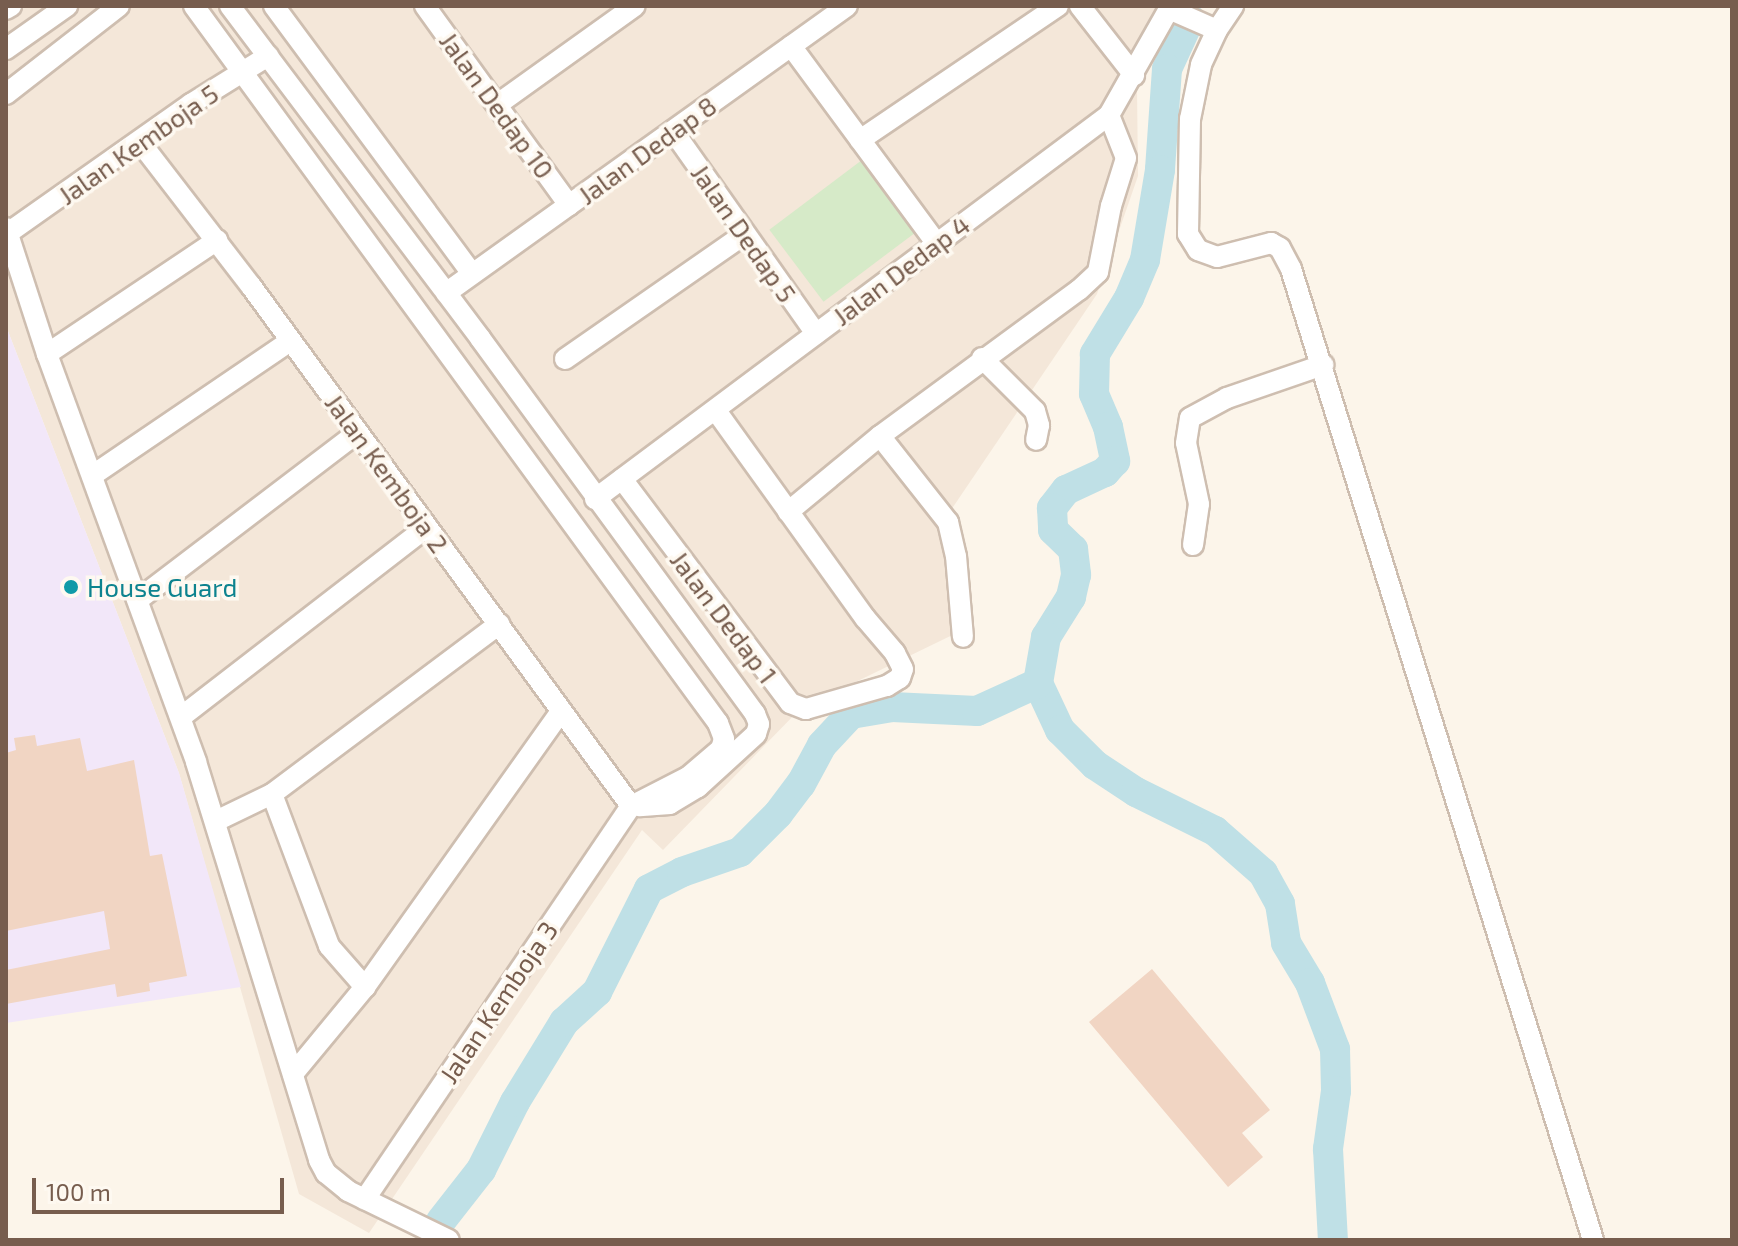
<!DOCTYPE html>
<html>
<head>
<meta charset="utf-8">
<style>
  body { margin:0 }
  #map { position:relative; width:1738px; height:1246px; overflow:hidden; background:#fcf5ea; font-family:"Exo 2",sans-serif }
  div>[style] { position:absolute }
  .residential>* { inset:0; background:#f4e7d9 }
  .education>* { inset:0; background:#f2e7f9 }
  .green>* { inset:0; background:#d6eac8; transform-origin:0 0 }
  .river>* { height:30px; margin:-15px; padding:0 15px; transform-origin:15px; border-radius:15px; background:#bfe0e6 }
  .building>* { inset:0; background:#f1d5c3 }
  .roads { filter:drop-shadow(2px 0 #cebeb0) drop-shadow(-2px 0 #cebeb0) drop-shadow(0 2px #cebeb0) drop-shadow(0 -2px #cebeb0) }
  .street>* { height:20px; margin:-10px; padding:0 10px; transform-origin:10px; border-radius:10px; background:#fff }
  .dots>* { width:22px; height:22px; translate:-50% -50%; box-sizing:border-box; border:4px solid #fef9f1; border-radius:50% }
  span { translate:-50% -50%; white-space:nowrap; text-align:center; line-height:1.15; -webkit-text-stroke:7px #fef9f1; paint-order:stroke }
  .street-label { font-size:26px; color:#775d4e }
  .culture-label { font-size:26px; color:#0d838f }
  .left { translate:0 -50%; text-align:left }
  .frame { position:absolute; inset:0; border:8px solid #775d4e; pointer-events:none }
  .scale { position:absolute; left:32px; top:1178px; width:252px; height:36px; box-sizing:border-box; border:4px solid #775d4e; border-top:0; padding-left:10px; font-size:24px; line-height:28px; white-space:nowrap; color:#775d4e; -webkit-text-stroke:6px #fef9f1; paint-order:stroke }
</style>
</head>
<body>
<div id="map">
  <div class="residential">
    <div style="clip-path:polygon(6px 6px,1165px 6px,1137px 88px,1138px 176px,1097px 294px,949px 513px,971px 626px,800px 709px,663px 850px,642px 830px,369px 1233px,299px 1194px,179px 773px,6px 326px)"></div>
  </div>
  <div class="education">
    <div style="clip-path:polygon(6px 326px,179px 773px,241px 987px,6px 1023px)"></div>
  </div>
  <div class="green">
    <div style="left:862px;top:160px;width:90px;height:116px;rotate:53deg"></div>
  </div>
  <div class="river">
    <div style="left:1190px;top:19px;width:55px;rotate:114.7deg"></div>
    <div style="left:1167px;top:69px;width:101px;rotate:94deg"></div>
    <div style="left:1160px;top:170px;width:91px;rotate:99.5deg"></div>
    <div style="left:1145px;top:260px;width:41px;rotate:112.8deg"></div>
    <div style="left:1129px;top:298px;width:66px;rotate:121.3deg"></div>
    <div style="left:1095px;top:354px;width:40px;rotate:91.4deg"></div>
    <div style="left:1094px;top:394px;width:36px;rotate:67deg"></div>
    <div style="left:1108px;top:427px;width:35px;rotate:78deg"></div>
    <div style="left:1115px;top:461px;width:15px;rotate:132deg"></div>
    <div style="left:1105px;top:472px;width:43px;rotate:155.2deg"></div>
    <div style="left:1066px;top:490px;width:23px;rotate:128deg"></div>
    <div style="left:1052px;top:508px;width:22px;rotate:87deg"></div>
    <div style="left:1053px;top:530px;width:28px;rotate:44deg"></div>
    <div style="left:1073px;top:549px;width:26px;rotate:83deg"></div>
    <div style="left:1076px;top:575px;width:23px;rotate:103deg"></div>
    <div style="left:1071px;top:597px;width:47px;rotate:122deg"></div>
    <div style="left:1046px;top:637px;width:47px;rotate:99.9deg"></div>
    <div style="left:1038px;top:683px;width:52px;rotate:64.9deg"></div>
    <div style="left:1060px;top:730px;width:49px;rotate:45deg"></div>
    <div style="left:1095px;top:765px;width:49px;rotate:33.4deg"></div>
    <div style="left:1136px;top:792px;width:88px;rotate:26.3deg"></div>
    <div style="left:1215px;top:831px;width:64px;rotate:41.2deg"></div>
    <div style="left:1263px;top:873px;width:35px;rotate:61deg"></div>
    <div style="left:1280px;top:904px;width:39px;rotate:81deg"></div>
    <div style="left:1286px;top:943px;width:47px;rotate:59deg"></div>
    <div style="left:1310px;top:983px;width:71px;rotate:69.3deg"></div>
    <div style="left:1335px;top:1049px;width:42px;rotate:88.6deg"></div>
    <div style="left:1336px;top:1091px;width:59px;rotate:97.9deg"></div>
    <div style="left:1328px;top:1149px;width:91px;rotate:86.9deg"></div>
    <div style="left:441px;top:1221px;width:65px;rotate:-51.9deg"></div>
    <div style="left:481px;top:1170px;width:76px;rotate:-63.4deg"></div>
    <div style="left:515px;top:1102px;width:94px;rotate:-58.5deg"></div>
    <div style="left:564px;top:1022px;width:45px;rotate:-42.3deg"></div>
    <div style="left:597px;top:992px;width:115px;rotate:-63.2deg"></div>
    <div style="left:649px;top:889px;width:37px;rotate:-27deg"></div>
    <div style="left:682px;top:872px;width:61px;rotate:-19deg"></div>
    <div style="left:740px;top:852px;width:54px;rotate:-45deg"></div>
    <div style="left:778px;top:814px;width:38px;rotate:-53deg"></div>
    <div style="left:801px;top:784px;width:44px;rotate:-61.7deg"></div>
    <div style="left:822px;top:745px;width:42px;rotate:-46.9deg"></div>
    <div style="left:851px;top:714px;width:42px;rotate:-9.7deg"></div>
    <div style="left:892px;top:707px;width:85px;rotate:2.7deg"></div>
    <div style="left:977px;top:711px;width:67px;rotate:-24.7deg"></div>
  </div>
  <div class="building">
    <div style="clip-path:polygon(35px 735px,37px 746px,80px 738px,87px 771px,134px 760px,150px 856px,162px 854px,187px 976px,149px 983px,150px 991px,117px 997px,115px 984px,6px 1004px,6px 970px,110px 949px,104px 911px,6px 931px,6px 753px,16px 750px,14px 738px)"></div>
    <div style="clip-path:polygon(1152px 969px,1270px 1110px,1242px 1133px,1263px 1157px,1228px 1187px,1089px 1022px)"></div>
  </div>
  <div class="roads">
    <div class="street">
      <div style="left:194px;top:6px;width:888px;rotate:53.84deg"></div>
      <div style="left:718px;top:723px;width:17px;rotate:69deg"></div>
      <div style="left:724px;top:739px;width:10px;rotate:107deg"></div>
      <div style="left:721px;top:749px;width:43px;rotate:139.7deg"></div>
      <div style="left:688px;top:777px;width:64px;rotate:153deg"></div>
      <div style="left:631px;top:806px;width:475px;rotate:124.1deg"></div>
      <div style="left:230px;top:6px;width:416px;rotate:53deg"></div>
      <div style="left:480px;top:338px;width:466px;rotate:53.8deg"></div>
      <div style="left:755px;top:714px;width:11px;rotate:68deg"></div>
      <div style="left:759px;top:724px;width:10px;rotate:107deg"></div>
      <div style="left:756px;top:734px;width:79px;rotate:137.6deg"></div>
      <div style="left:698px;top:787px;width:33px;rotate:149deg"></div>
      <div style="left:670px;top:804px;width:31px;rotate:176deg"></div>
      <div style="left:274px;top:6px;width:333px;rotate:53.5deg"></div>
      <div style="left:425px;top:6px;width:246px;rotate:54.1deg"></div>
      <div style="left:1080px;top:6px;width:88px;rotate:52deg"></div>
      <div style="left:6px;top:9px;width:6px;rotate:-31deg"></div>
      <div style="left:1217px;top:30px;width:38px;rotate:115deg"></div>
      <div style="left:1201px;top:65px;width:55px;rotate:101.5deg"></div>
      <div style="left:1190px;top:119px;width:115px;rotate:91deg"></div>
      <div style="left:1188px;top:234px;width:19px;rotate:58deg"></div>
      <div style="left:1198px;top:250px;width:20px;rotate:20deg"></div>
      <div style="left:1217px;top:257px;width:56px;rotate:-14.5deg"></div>
      <div style="left:1271px;top:243px;width:10px;rotate:29deg"></div>
      <div style="left:1280px;top:248px;width:24px;rotate:62deg"></div>
      <div style="left:1291px;top:269px;width:1017px;rotate:72.72deg"></div>
      <div style="left:791px;top:46px;width:242px;rotate:53.6deg"></div>
      <div style="left:6px;top:49px;width:75px;rotate:-35.2deg"></div>
      <div style="left:6px;top:94px;width:143px;rotate:-37.9deg"></div>
      <div style="left:498px;top:104px;width:168px;rotate:-35.6deg"></div>
      <div style="left:673px;top:131px;width:248px;rotate:54.8deg"></div>
      <div style="left:860px;top:140px;width:239px;rotate:-34.1deg"></div>
      <div style="left:140px;top:142px;width:182px;rotate:52.4deg"></div>
      <div style="left:251px;top:286px;width:644px;rotate:53.84deg"></div>
      <div style="left:6px;top:228px;width:133px;rotate:72deg"></div>
      <div style="left:47px;top:354px;width:434px;rotate:69.9deg"></div>
      <div style="left:196px;top:762px;width:417px;rotate:72.8deg"></div>
      <div style="left:319px;top:1160px;width:15px;rotate:62deg"></div>
      <div style="left:326px;top:1173px;width:28px;rotate:39deg"></div>
      <div style="left:348px;top:1191px;width:112px;rotate:25.9deg"></div>
      <div style="left:8px;top:233px;width:224px;rotate:-35.2deg"></div>
      <div style="left:191px;top:104px;width:91px;rotate:-31.9deg"></div>
      <div style="left:446px;top:293px;width:493px;rotate:-35.6deg"></div>
      <div style="left:47px;top:354px;width:205px;rotate:-33.8deg"></div>
      <div style="left:982px;top:358px;width:75px;rotate:45deg"></div>
      <div style="left:1035px;top:411px;width:15px;rotate:74deg"></div>
      <div style="left:1039px;top:425px;width:15px;rotate:101deg"></div>
      <div style="left:565px;top:359px;width:219px;rotate:-34.8deg"></div>
      <div style="left:880px;top:436px;width:110px;rotate:51.7deg"></div>
      <div style="left:948px;top:522px;width:35px;rotate:77deg"></div>
      <div style="left:956px;top:556px;width:81px;rotate:85.1deg"></div>
      <div style="left:93px;top:475px;width:238px;rotate:-34.2deg"></div>
      <div style="left:622px;top:479px;width:280px;rotate:53.1deg"></div>
      <div style="left:790px;top:703px;width:17px;rotate:21deg"></div>
      <div style="left:806px;top:709px;width:84px;rotate:-15.9deg"></div>
      <div style="left:887px;top:686px;width:15px;rotate:-32deg"></div>
      <div style="left:900px;top:678px;width:9px;rotate:-72deg"></div>
      <div style="left:903px;top:669px;width:18px;rotate:-117deg"></div>
      <div style="left:895px;top:653px;width:46px;rotate:-130.6deg"></div>
      <div style="left:865px;top:618px;width:255px;rotate:-125.7deg"></div>
      <div style="left:595px;top:499px;width:642px;rotate:-36.76deg"></div>
      <div style="left:1109px;top:115px;width:122px;rotate:-60.5deg"></div>
      <div style="left:1169px;top:9px;width:52px;rotate:23.6deg"></div>
      <div style="left:1217px;top:30px;width:29px;rotate:-56deg"></div>
      <div style="left:788px;top:512px;width:119px;rotate:-39.6deg"></div>
      <div style="left:880px;top:436px;width:247px;rotate:-36.3deg"></div>
      <div style="left:1079px;top:290px;width:26px;rotate:-43deg"></div>
      <div style="left:1098px;top:272px;width:67px;rotate:-78.9deg"></div>
      <div style="left:1111px;top:206px;width:50px;rotate:-72.6deg"></div>
      <div style="left:1126px;top:158px;width:46px;rotate:-111.6deg"></div>
      <div style="left:1193px;top:545px;width:41px;rotate:-81.7deg"></div>
      <div style="left:1199px;top:504px;width:62px;rotate:-102deg"></div>
      <div style="left:1186px;top:443px;width:25px;rotate:-81deg"></div>
      <div style="left:1190px;top:418px;width:42px;rotate:-28.4deg"></div>
      <div style="left:1227px;top:398px;width:102px;rotate:-19deg"></div>
      <div style="left:139px;top:599px;width:275px;rotate:-37.3deg"></div>
      <div style="left:181px;top:717px;width:311px;rotate:-37.7deg"></div>
      <div style="left:272px;top:794px;width:162px;rotate:69.4deg"></div>
      <div style="left:329px;top:946px;width:55px;rotate:48.7deg"></div>
      <div style="left:216px;top:821px;width:62px;rotate:-25.7deg"></div>
      <div style="left:272px;top:794px;width:284px;rotate:-36.8deg"></div>
      <div style="left:293px;top:1074px;width:113px;rotate:-50.4deg"></div>
      <div style="left:365px;top:987px;width:339px;rotate:-54.6deg"></div>
    </div>
  </div>
  <div class="dots">
    <div style="left:71px;top:587px;background:#0f9aa8"></div>
  </div>
  <div class="street-label">
    <span style="left:497px;top:105px;rotate:54deg">Jalan Dedap 10</span>
    <span style="left:138px;top:144px;rotate:-35deg">Jalan Kemboja 5</span>
    <span style="left:647px;top:150px;rotate:-36deg">Jalan Dedap 8</span>
    <span style="left:744px;top:233px;rotate:55deg">Jalan Dedap 5</span>
    <span style="left:901px;top:270px;rotate:-37deg">Jalan Dedap 4</span>
    <span style="left:387px;top:473px;rotate:54deg">Jalan Kemboja 2</span>
    <span style="left:724px;top:617px;rotate:53deg">Jalan Dedap 1</span>
    <span style="left:498px;top:1002px;rotate:-56deg">Jalan Kemboja 3</span>
  </div>
  <div class="culture-label">
    <span class="left" style="left:87px;top:587px">House Guard</span>
  </div>
  <div class="frame"></div>
  <div class="scale">100 m</div>
</div>
</body>
</html>
